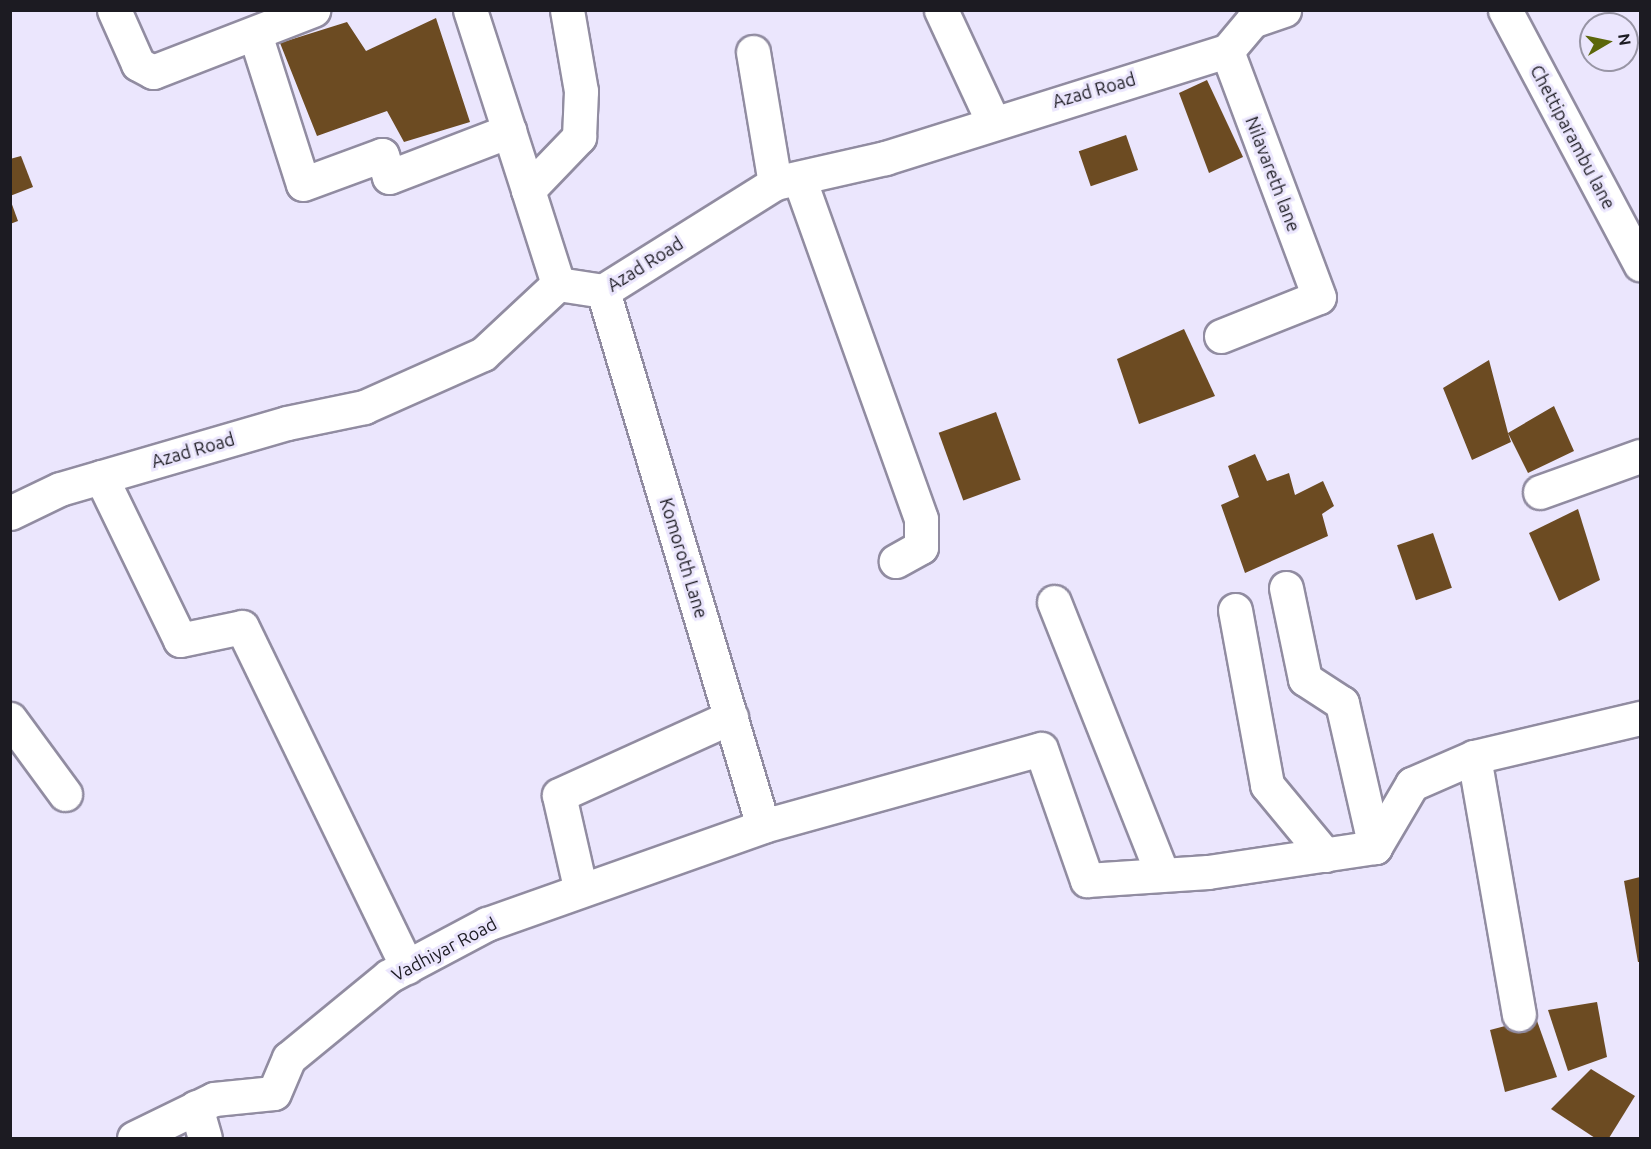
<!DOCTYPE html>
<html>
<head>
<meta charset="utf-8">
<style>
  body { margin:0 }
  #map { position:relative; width:1651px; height:1149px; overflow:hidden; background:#ebe6fd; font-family:Ubuntu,sans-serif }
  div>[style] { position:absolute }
  .building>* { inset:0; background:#6c4b22; transform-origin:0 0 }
  .roads { filter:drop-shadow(2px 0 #918ca1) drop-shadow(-2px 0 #918ca1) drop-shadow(0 2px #918ca1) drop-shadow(0 -2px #918ca1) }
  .minor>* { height:33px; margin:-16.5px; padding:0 16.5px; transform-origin:16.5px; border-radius:16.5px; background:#fff }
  span { translate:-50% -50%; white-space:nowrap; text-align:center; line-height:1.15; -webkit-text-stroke:6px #ebe6fd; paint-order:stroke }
  .street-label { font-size:18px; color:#1c1b22 }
  .frame { position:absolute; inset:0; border:12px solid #1c1b22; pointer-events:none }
  .north { position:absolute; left:1579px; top:12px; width:60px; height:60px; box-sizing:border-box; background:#ebe6fd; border:2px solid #9895a5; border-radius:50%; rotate:81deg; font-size:16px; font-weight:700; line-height:24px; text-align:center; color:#1c1b22 }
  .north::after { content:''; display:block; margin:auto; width:21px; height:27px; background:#5c670a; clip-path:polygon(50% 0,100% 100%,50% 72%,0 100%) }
</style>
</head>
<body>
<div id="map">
  <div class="building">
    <div style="clip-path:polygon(436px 18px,470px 122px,404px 142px,387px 111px,317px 136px,280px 43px,347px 22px,366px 51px)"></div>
    <div style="clip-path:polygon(1207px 80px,1243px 157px,1209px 173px,1179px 93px)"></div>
    <div style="left:1126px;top:135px;width:37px;height:50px;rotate:71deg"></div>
    <div style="clip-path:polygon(21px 156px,33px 187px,10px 196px,10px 159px)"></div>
    <div style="clip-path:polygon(10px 199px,18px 221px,10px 224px)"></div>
    <div style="clip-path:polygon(1184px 329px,1215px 396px,1139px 424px,1117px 359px)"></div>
    <div style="clip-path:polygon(1489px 360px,1508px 433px,1554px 406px,1574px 451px,1528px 473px,1508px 433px,1511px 442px,1472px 460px,1443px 388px)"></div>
    <div style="left:996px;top:412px;width:72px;height:61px;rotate:70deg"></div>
    <div style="clip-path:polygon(1255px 454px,1267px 481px,1289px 473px,1295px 495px,1323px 481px,1334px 506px,1322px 514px,1328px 536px,1245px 573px,1221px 505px,1239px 497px,1228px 466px)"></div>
    <div style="clip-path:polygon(1578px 509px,1600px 580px,1559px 601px,1529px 533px)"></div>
    <div style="left:1433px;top:533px;width:58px;height:38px;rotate:71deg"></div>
    <div style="clip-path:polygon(1640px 877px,1640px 962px,1638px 962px,1624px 881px)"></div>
    <div style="clip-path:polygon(1597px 1002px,1607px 1057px,1568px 1071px,1548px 1010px)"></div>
    <div style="clip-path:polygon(1536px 1018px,1557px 1077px,1505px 1092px,1490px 1030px)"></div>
    <div style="clip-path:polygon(1591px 1069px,1635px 1096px,1609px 1138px,1595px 1138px,1551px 1109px)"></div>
  </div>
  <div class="roads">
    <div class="minor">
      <div style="left:114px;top:10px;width:59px;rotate:66deg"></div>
      <div style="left:138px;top:64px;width:17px;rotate:28deg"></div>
      <div style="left:153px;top:72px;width:172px;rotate:-21.2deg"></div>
      <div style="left:470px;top:10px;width:189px;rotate:72.1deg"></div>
      <div style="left:941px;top:10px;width:121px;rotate:65.1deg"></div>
      <div style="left:1505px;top:10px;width:288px;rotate:62deg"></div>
      <div style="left:255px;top:34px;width:157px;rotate:72.3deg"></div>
      <div style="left:303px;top:184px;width:84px;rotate:-20.2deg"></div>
      <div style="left:382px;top:155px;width:23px;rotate:72deg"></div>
      <div style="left:389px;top:177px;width:129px;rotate:-21deg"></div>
      <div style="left:753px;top:52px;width:133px;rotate:80.5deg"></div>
      <div style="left:799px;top:178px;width:362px;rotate:70.3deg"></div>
      <div style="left:921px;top:519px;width:28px;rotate:90deg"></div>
      <div style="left:921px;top:547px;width:29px;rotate:151deg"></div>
      <div style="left:558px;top:284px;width:99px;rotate:-107.7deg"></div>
      <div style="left:528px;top:190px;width:74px;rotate:-46.1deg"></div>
      <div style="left:579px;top:137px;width:46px;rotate:-87.5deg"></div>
      <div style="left:581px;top:91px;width:82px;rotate:-99.8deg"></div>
      <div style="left:603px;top:291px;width:558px;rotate:73.35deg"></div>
      <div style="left:1221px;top:336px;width:105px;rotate:-21.7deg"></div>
      <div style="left:1319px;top:297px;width:263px;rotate:-110.5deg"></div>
      <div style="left:101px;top:477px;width:181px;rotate:64.1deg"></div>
      <div style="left:180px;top:640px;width:63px;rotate:-11.8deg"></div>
      <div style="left:242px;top:627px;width:378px;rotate:64.1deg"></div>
      <div style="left:1540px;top:492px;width:106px;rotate:-19.8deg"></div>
      <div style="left:10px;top:513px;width:55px;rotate:-25.6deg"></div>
      <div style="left:60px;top:489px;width:236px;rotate:-16.2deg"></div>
      <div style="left:287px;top:423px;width:79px;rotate:-11.7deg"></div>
      <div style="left:364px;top:407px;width:130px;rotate:-24deg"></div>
      <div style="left:483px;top:354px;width:103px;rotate:-43deg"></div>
      <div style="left:558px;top:284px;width:46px;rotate:8.8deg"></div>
      <div style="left:603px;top:291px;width:203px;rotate:-32.1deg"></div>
      <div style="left:775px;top:183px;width:113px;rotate:-12.8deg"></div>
      <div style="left:885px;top:158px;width:358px;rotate:-17.4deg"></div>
      <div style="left:1227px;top:51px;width:39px;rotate:-50deg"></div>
      <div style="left:1252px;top:21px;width:34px;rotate:-19deg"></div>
      <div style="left:1286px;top:588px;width:93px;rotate:78.2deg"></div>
      <div style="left:1305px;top:679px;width:44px;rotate:33deg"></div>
      <div style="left:1342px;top:703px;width:148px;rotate:77.1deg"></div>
      <div style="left:1054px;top:602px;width:293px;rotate:68.3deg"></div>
      <div style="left:1235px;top:610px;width:178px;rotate:79.6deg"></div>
      <div style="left:1267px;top:785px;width:91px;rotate:50.4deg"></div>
      <div style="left:10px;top:719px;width:93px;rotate:53.7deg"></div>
      <div style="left:1474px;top:757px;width:261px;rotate:80.1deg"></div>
      <div style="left:580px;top:887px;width:94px;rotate:-102.9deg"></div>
      <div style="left:559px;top:795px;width:189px;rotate:-24.4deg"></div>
      <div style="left:196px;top:1107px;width:32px;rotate:74deg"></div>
      <div style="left:134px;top:1138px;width:89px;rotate:-26deg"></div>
      <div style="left:214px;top:1099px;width:60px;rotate:-5.7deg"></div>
      <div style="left:274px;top:1093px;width:38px;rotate:-67deg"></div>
      <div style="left:289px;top:1058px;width:129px;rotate:-39.4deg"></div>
      <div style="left:389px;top:976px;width:111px;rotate:-28deg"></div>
      <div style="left:487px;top:924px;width:293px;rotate:-19.5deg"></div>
      <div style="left:763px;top:826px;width:288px;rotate:-15.5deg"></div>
      <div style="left:1041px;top:749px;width:139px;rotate:70.7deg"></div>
      <div style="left:1087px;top:880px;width:121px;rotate:-3.8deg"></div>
      <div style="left:1208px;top:872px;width:169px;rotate:-8.5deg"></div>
      <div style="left:1375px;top:847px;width:73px;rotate:-59.6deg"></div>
      <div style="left:1412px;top:784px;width:68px;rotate:-23.5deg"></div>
      <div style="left:1474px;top:757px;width:171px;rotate:-13.2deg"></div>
    </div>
  </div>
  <div class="street-label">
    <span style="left:1094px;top:90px;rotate:-16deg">Azad Road</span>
    <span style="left:1573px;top:137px;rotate:62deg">Chettiparambu lane</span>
    <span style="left:1273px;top:174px;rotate:69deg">Nilavareth lane</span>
    <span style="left:645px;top:264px;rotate:-32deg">Azad Road</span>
    <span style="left:193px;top:450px;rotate:-16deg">Azad Road</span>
    <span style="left:684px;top:558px;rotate:73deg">Komoroth Lane</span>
    <span style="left:444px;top:949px;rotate:-28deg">Vadhiyar Road</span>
  </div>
  <div class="frame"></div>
  <div class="north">N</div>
</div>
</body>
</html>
